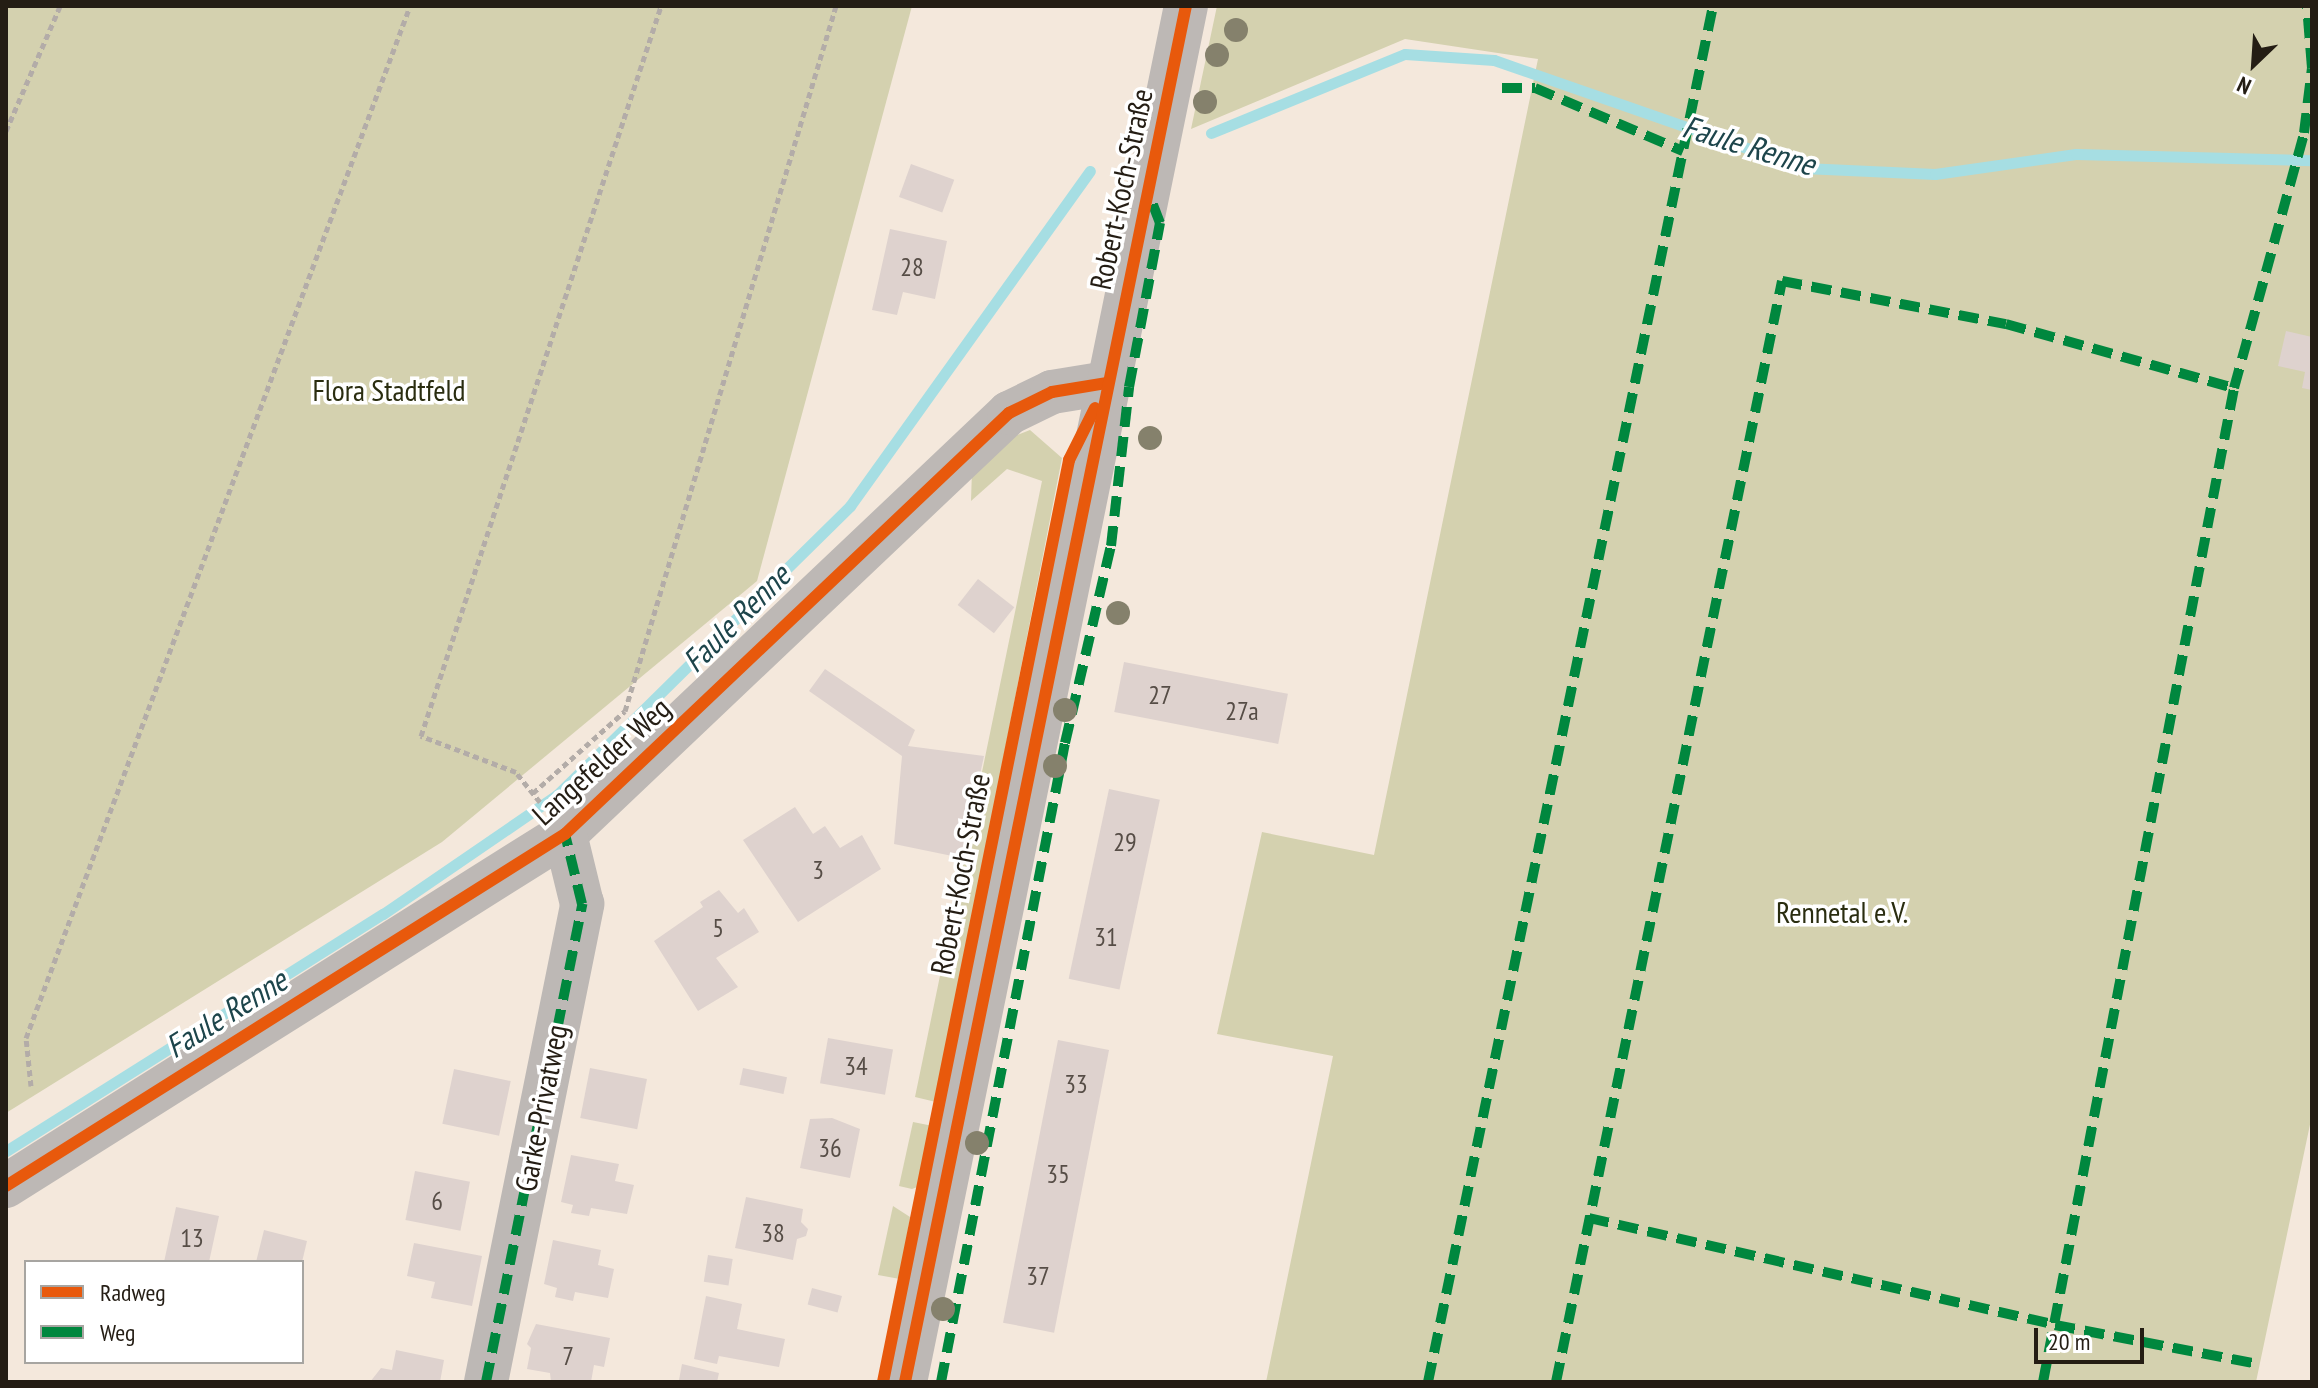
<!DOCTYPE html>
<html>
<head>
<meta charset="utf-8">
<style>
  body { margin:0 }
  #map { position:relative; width:2318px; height:1388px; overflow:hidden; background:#f4e8dc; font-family:"PT Sans Narrow",sans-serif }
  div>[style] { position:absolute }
  .green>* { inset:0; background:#d4d1af }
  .stream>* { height:11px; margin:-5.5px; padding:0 5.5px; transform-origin:5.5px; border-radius:5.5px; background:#a6dee3 }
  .building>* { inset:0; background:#ded2ce; transform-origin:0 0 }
  .path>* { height:5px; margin-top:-2.5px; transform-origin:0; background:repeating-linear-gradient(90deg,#b3aca8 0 6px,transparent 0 10px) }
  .minor>* { height:44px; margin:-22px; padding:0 22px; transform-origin:22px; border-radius:22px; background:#bdb8b5 }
  .quiet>* { height:10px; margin-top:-5px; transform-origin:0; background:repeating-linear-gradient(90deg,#00873e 0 20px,transparent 0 30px) }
  .cycleway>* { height:12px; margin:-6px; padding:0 6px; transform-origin:6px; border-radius:6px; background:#e8590c }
  .trees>* { width:24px; height:24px; margin:-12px; border-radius:50%; background:#85816c }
  span { translate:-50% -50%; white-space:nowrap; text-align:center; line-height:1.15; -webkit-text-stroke:7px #fff; paint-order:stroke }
  .number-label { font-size:26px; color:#564d46 }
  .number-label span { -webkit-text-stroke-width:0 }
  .street-label { font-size:30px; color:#241d14 }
  .park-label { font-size:30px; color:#2a2d10 }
  .water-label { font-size:32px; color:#1d454b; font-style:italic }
  .frame { position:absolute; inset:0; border:8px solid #241d14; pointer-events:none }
  .legend { position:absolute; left:24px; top:1260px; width:280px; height:104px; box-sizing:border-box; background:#fff; border:2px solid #a7a5a1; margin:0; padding:10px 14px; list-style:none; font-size:24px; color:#241d14 }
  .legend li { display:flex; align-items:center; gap:16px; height:40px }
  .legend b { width:40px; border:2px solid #a7a5a1 }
  .north { position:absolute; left:2214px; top:24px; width:80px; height:80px; -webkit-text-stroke:6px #fff; paint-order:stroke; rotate:205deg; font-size:22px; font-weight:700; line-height:32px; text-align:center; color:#241d14 }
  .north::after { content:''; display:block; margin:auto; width:28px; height:36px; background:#241d14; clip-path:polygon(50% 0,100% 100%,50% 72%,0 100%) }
  .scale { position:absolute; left:2034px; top:1328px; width:110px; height:36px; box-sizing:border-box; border:4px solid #241d14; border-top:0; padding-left:10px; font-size:24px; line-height:28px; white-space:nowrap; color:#241d14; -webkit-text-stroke:6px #fff; paint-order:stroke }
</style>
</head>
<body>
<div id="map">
  <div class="green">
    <div style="clip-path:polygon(6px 6px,912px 6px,757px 581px,442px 842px,6px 1113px)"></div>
    <div style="clip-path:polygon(1217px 6px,2312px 6px,2312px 1115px,2256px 1382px,1266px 1382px,1333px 1056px,1217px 1034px,1262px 832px,1374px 855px,1538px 59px,1405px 39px,1191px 129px)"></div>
    <div style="clip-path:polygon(1030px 430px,1062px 458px,936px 1102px,915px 1097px,1042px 481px,1007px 469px,971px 501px,972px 470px,1005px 440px)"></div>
    <div style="clip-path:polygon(913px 1122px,933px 1126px,920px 1186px,912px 1189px,899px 1186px)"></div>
    <div style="clip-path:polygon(893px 1206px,910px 1217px,900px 1279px,878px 1275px)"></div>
  </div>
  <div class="stream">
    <div style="left:1211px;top:133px;width:209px;rotate:-22.2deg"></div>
    <div style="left:1405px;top:54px;width:89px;rotate:3.9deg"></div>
    <div style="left:1494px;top:60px;width:328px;rotate:19.2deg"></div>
    <div style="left:1804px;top:168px;width:131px;rotate:2.6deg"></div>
    <div style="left:1935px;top:174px;width:142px;rotate:-8.1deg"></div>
    <div style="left:2076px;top:154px;width:236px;rotate:1.5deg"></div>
    <div style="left:6px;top:1151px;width:445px;rotate:-32.2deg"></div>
    <div style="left:383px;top:914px;width:211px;rotate:-34.4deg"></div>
    <div style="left:557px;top:795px;width:412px;rotate:-44.6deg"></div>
    <div style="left:850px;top:506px;width:412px;rotate:-54.4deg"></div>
  </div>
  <div class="building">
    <div style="left:911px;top:164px;width:46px;height:35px;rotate:20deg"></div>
    <div style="clip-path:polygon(890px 229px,947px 241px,935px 299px,903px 292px,897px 315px,872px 310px)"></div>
    <div style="clip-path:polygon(2286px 331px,2312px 337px,2312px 390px,2302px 388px,2305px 372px,2278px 366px)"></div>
    <div style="left:978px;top:579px;width:46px;height:33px;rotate:38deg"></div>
    <div style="left:1124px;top:662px;width:167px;height:51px;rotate:11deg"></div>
    <div style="clip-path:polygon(825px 669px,915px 730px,908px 746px,984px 756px,962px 858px,894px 844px,902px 756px,809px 691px)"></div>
    <div style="left:1109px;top:789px;width:52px;height:194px;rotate:12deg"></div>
    <div style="clip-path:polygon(795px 807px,813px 834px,825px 826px,840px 848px,862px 835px,881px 869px,798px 922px,743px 840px)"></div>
    <div style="clip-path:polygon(719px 890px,738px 913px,744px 908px,759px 932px,716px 958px,738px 987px,698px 1011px,654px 941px,703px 907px,700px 902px)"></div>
    <div style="left:828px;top:1038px;width:66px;height:46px;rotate:10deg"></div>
    <div style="left:1058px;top:1040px;width:52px;height:288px;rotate:11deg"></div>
    <div style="left:590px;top:1068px;width:58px;height:51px;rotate:11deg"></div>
    <div style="left:743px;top:1068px;width:45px;height:17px;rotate:12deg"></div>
    <div style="left:454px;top:1069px;width:58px;height:56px;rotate:12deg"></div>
    <div style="clip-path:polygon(832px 1118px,860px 1129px,850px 1178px,800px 1168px,810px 1119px)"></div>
    <div style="clip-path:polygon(571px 1155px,619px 1164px,615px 1181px,634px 1185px,627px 1214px,591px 1208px,589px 1216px,571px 1213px,573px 1205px,561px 1202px)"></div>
    <div style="left:415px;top:1171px;width:56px;height:50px;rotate:11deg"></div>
    <div style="clip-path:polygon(746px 1197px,803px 1209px,801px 1222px,808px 1229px,806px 1236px,797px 1239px,793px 1260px,735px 1248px)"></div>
    <div style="clip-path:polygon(176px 1207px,219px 1216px,209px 1262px,164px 1262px)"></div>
    <div style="clip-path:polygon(264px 1230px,307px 1241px,302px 1262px,256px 1262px)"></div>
    <div style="clip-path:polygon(553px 1240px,601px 1250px,598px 1265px,614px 1269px,608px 1298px,575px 1292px,573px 1301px,555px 1297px,557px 1288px,544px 1284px)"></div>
    <div style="clip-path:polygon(414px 1243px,482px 1256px,472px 1306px,431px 1298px,435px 1282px,407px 1276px)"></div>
    <div style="left:708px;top:1255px;width:25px;height:27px;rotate:9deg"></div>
    <div style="left:812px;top:1288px;width:31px;height:17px;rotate:15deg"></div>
    <div style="clip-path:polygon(706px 1296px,742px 1304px,737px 1329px,785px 1339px,779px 1367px,719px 1356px,717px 1364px,694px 1359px)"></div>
    <div style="clip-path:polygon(536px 1324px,610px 1338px,604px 1367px,594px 1365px,591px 1382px,551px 1382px,550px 1373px,527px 1369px,531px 1348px,527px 1344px)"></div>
    <div style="clip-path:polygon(396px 1350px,444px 1360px,440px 1382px,370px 1382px,381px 1368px,392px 1370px)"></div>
    <div style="clip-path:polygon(682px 1364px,719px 1373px,717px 1382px,679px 1380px)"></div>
  </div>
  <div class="path">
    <div style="left:6px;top:131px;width:136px;rotate:-66.6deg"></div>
    <div style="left:533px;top:793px;width:123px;rotate:-41.7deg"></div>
    <div style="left:625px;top:711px;width:736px;rotate:-73.34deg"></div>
    <div style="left:540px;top:802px;width:38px;rotate:-129deg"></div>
    <div style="left:516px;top:772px;width:102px;rotate:-159.2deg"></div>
    <div style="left:421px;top:736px;width:768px;rotate:-71.8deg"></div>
    <div style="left:31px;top:1086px;width:48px;rotate:-95.9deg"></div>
    <div style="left:26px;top:1038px;width:1101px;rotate:-69.59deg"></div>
  </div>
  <div class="minor">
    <div style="left:6px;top:1186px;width:661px;rotate:-32.2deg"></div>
    <div style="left:565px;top:834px;width:612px;rotate:-43.48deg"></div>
    <div style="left:1009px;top:413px;width:48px;rotate:-26deg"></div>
    <div style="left:1052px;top:392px;width:56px;rotate:-9.3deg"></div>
    <div style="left:486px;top:1382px;width:488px;rotate:-78.6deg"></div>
    <div style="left:582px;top:904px;width:72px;rotate:-103.7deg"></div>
    <div style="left:905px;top:1382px;width:1404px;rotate:-78.46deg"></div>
  </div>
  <div class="quiet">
    <div style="left:1502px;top:88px;width:33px"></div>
    <div style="left:1535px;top:88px;width:161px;rotate:23.1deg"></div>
    <div style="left:1589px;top:1218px;width:478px;rotate:12.9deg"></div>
    <div style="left:2055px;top:1325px;width:202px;rotate:10.9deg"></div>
    <div style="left:486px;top:1382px;width:488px;rotate:-78.6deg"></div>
    <div style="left:582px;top:904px;width:72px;rotate:-103.7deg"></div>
    <div style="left:941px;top:1382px;width:651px;rotate:-79.02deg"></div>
    <div style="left:1065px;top:743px;width:202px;rotate:-76.9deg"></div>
    <div style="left:1111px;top:546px;width:160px;rotate:-83.5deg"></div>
    <div style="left:1129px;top:387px;width:167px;rotate:-79.3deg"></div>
    <div style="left:1160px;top:223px;width:28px;rotate:-111deg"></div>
    <div style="left:1428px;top:1382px;width:1405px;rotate:-78.3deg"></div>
    <div style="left:1556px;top:1382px;width:1124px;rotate:-78.4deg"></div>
    <div style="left:1782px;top:281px;width:228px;rotate:10.9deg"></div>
    <div style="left:2006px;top:324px;width:237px;rotate:15.7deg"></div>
    <div style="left:2043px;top:1382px;width:1012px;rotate:-79.12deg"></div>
    <div style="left:2234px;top:388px;width:264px;rotate:-74.6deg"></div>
    <div style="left:2304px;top:133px;width:65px;rotate:-83deg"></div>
    <div style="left:2312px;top:68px;width:62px;rotate:-94.6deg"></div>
  </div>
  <div class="cycleway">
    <div style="left:6px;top:1186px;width:661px;rotate:-32.2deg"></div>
    <div style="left:565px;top:834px;width:612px;rotate:-43.48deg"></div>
    <div style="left:1009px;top:413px;width:48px;rotate:-26deg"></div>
    <div style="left:1052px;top:392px;width:56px;rotate:-9.3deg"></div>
    <div style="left:883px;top:1382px;width:941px;rotate:-78.59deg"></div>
    <div style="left:1069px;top:460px;width:58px;rotate:-63.4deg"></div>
    <div style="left:905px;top:1382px;width:1404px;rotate:-78.46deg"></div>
  </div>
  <div class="trees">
    <div style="left:1236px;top:30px"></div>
    <div style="left:1217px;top:55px"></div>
    <div style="left:1205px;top:102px"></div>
    <div style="left:1150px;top:438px"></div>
    <div style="left:1118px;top:613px"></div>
    <div style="left:1065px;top:710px"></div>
    <div style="left:1055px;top:766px"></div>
    <div style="left:977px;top:1143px"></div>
    <div style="left:943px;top:1309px"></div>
  </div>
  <div class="number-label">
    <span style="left:912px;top:267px">28</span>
    <span style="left:1160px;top:695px">27</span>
    <span style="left:1242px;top:711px">27a</span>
    <span style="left:1125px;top:842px">29</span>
    <span style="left:818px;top:870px">3</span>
    <span style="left:718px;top:928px">5</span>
    <span style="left:1106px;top:937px">31</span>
    <span style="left:856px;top:1066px">34</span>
    <span style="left:1076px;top:1084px">33</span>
    <span style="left:830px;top:1148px">36</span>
    <span style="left:1058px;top:1174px">35</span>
    <span style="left:437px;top:1201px">6</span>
    <span style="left:773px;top:1233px">38</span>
    <span style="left:192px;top:1238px">13</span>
    <span style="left:1038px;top:1276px">37</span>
    <span style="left:568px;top:1356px">7</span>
  </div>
  <div class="street-label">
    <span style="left:1121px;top:189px;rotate:-78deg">Robert-Koch-Straße</span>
    <span style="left:601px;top:761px;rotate:-42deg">Langefelder Weg</span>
    <span style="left:960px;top:874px;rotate:-79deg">Robert-Koch-Straße</span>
    <span style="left:541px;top:1108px;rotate:-79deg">Garke-Privatweg</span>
  </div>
  <div class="park-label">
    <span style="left:389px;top:390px">Flora Stadtfeld</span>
    <span style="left:1842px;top:912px">Rennetal e.V.</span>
  </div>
  <div class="water-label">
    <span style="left:1749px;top:145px;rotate:17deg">Faule Renne</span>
    <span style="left:736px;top:618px;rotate:-45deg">Faule Renne</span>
    <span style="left:226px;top:1013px;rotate:-32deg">Faule Renne</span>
  </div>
  <div class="frame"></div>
  <ul class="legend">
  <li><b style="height:10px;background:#e8590c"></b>Radweg</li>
  <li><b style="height:10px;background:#00873e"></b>Weg</li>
  </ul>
  <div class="north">N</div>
  <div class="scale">20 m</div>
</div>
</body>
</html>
